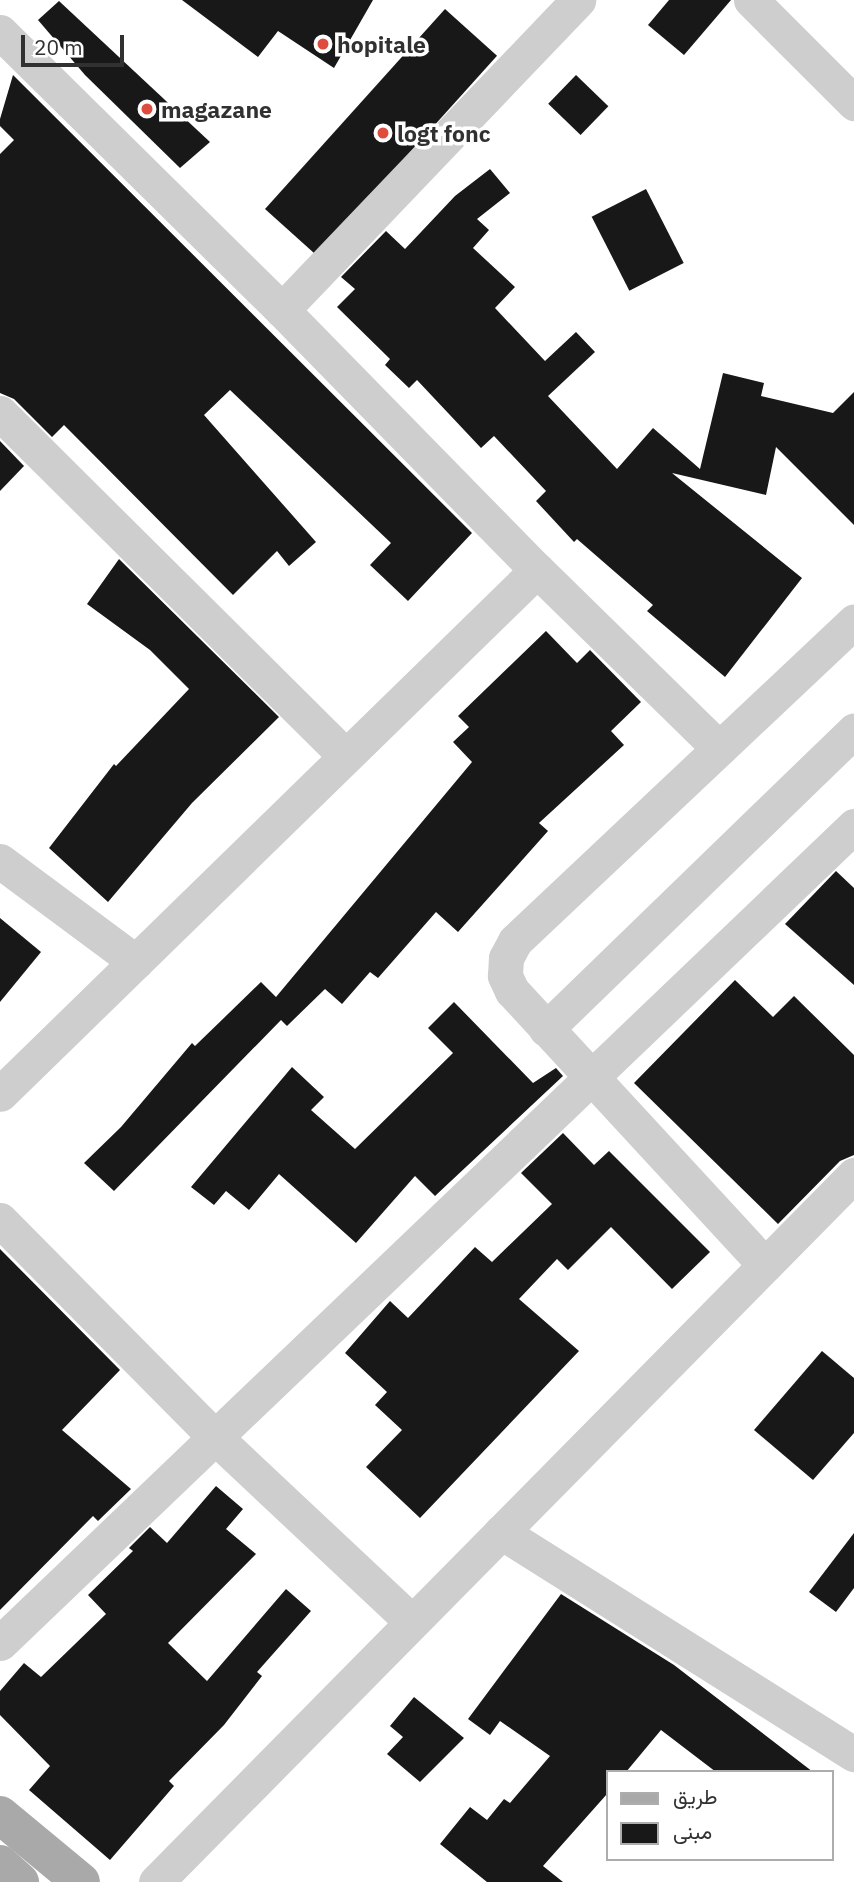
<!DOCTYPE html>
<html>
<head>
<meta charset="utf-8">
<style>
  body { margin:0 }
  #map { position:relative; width:854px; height:1882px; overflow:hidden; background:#fff; font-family:"IBM Plex Sans",Vazirmatn,sans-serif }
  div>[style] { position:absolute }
  .building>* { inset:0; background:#181818; transform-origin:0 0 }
  .minor>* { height:35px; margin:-17.5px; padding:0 17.5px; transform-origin:17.5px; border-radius:17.5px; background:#cecece }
  .major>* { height:38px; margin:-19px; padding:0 19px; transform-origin:19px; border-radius:19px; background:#a9a9a9 }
  .dots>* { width:19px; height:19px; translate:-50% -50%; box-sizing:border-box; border:4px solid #fff; border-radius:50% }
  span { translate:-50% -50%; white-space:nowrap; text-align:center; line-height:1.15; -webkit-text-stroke:7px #fff; paint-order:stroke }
  .poi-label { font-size:23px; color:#313131; font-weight:700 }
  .left { translate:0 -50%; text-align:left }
  .legend { position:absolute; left:606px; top:1770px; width:228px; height:91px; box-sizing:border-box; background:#fff; border:2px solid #adadad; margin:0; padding:9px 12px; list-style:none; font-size:21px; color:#313131 }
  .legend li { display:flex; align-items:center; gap:14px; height:35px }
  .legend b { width:35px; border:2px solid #adadad }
  .scale { position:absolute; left:21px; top:35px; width:103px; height:32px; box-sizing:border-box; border:4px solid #313131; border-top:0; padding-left:9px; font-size:21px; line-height:24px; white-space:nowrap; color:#313131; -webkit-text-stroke:5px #fff; paint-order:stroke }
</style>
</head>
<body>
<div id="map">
  <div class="building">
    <div style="clip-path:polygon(182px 0,373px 0,334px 68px,278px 31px,258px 57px)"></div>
    <div style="clip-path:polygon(669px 0,731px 0,684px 55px,648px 25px)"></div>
    <div style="clip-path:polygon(59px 1px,210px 142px,180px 168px,85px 75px,38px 20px)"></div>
    <div style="left:445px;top:9px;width:70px;height:269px;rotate:42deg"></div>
    <div style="clip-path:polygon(13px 75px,472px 533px,408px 601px,370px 565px,391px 543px,230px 390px,204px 415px,316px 542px,289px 566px,277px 551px,233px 595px,64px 425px,52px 437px,14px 399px,0 393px,0 154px,14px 140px,0 126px,0 119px)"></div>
    <div style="left:576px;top:75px;width:45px;height:40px;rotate:44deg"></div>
    <div style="clip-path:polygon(490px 169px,510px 193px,477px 219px,489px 230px,473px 248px,515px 287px,495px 308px,545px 361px,576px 332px,595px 352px,548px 396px,617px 469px,653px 428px,700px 469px,723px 373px,764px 383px,761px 396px,833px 413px,854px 392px,854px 525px,776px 447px,766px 495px,672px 473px,802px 578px,725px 677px,647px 611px,653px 605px,577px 539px,574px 542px,536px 501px,546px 491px,494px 436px,481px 448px,417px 380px,409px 388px,385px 365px,390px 359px,337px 307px,355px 289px,341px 277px,386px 231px,405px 249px,455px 196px)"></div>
    <div style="left:646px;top:189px;width:83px;height:61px;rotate:63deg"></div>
    <div style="clip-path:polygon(0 441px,24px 466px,0 491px)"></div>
    <div style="clip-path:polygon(119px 559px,279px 717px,192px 803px,108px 902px,49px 848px,114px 764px,116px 766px,189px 689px,150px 650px,87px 604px)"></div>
    <div style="clip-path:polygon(546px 631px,577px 663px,590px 650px,641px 702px,611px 731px,624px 745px,539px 823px,548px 831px,458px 932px,436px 912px,378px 978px,370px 972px,342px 1004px,325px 989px,287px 1026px,281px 1020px,114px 1191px,84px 1163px,121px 1127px,192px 1043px,195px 1046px,261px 982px,276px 997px,472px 762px,453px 742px,469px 727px,458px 716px)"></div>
    <div style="clip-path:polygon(836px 871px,854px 888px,854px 985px,785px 924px)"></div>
    <div style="clip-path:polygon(0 918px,41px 952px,0 1002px)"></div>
    <div style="clip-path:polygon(735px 980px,773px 1017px,794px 996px,854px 1055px,854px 1155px,840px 1161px,778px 1224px,634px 1083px)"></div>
    <div style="clip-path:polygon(454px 1002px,533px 1083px,556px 1068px,563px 1076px,435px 1196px,415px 1176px,356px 1243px,279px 1174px,249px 1210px,226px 1191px,214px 1205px,191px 1187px,292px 1067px,324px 1097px,311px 1110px,355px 1149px,453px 1053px,428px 1028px)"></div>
    <div style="clip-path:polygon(563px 1133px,594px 1165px,609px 1151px,710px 1252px,672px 1289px,611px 1227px,568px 1270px,557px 1259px,519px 1299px,579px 1351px,420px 1518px,366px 1467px,402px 1430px,375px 1405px,387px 1392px,345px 1353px,390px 1301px,408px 1318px,475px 1247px,492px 1262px,552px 1204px,521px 1173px)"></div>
    <div style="clip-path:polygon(0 1249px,120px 1370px,62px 1430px,131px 1489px,98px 1521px,93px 1516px,0 1610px)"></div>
    <div style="clip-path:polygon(822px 1351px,854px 1378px,854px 1433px,813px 1480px,754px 1430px)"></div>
    <div style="clip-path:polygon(216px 1486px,243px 1509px,226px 1529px,256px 1554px,168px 1643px,207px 1681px,286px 1589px,311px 1611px,257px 1672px,262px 1676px,224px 1725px,169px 1781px,174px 1786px,110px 1860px,29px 1790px,50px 1766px,0 1715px,0 1691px,24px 1663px,41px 1677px,106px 1614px,88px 1595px,133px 1551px,129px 1548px,150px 1527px,167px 1543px)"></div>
    <div style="clip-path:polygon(854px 1533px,854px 1588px,836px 1612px,809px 1592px)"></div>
    <div style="clip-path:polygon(561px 1594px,674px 1665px,813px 1772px,716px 1772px,661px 1730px,626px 1772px,607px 1772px,607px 1794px,543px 1866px,563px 1882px,487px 1882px,440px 1844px,470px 1807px,487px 1820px,504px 1799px,510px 1803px,550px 1756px,500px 1721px,490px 1735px,468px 1719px)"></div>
    <div style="clip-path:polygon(414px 1697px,464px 1738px,420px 1782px,387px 1754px,403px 1737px,390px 1726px)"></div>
  </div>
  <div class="minor">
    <div style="left:751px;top:0;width:146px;rotate:45deg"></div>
    <div style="left:0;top:32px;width:396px;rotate:44.6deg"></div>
    <div style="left:282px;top:310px;width:364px;rotate:45.6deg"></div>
    <div style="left:537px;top:570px;width:750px;rotate:135.7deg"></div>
    <div style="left:282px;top:310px;width:429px;rotate:-46.3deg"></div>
    <div style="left:0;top:413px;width:487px;rotate:44.8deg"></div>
    <div style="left:537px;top:570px;width:255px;rotate:44.4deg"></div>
    <div style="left:0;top:861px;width:169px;rotate:36.6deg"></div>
    <div style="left:546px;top:1029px;width:429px;rotate:-44.1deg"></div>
    <div style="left:0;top:1220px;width:305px;rotate:45.3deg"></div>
    <div style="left:215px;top:1437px;width:270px;rotate:43.2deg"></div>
    <div style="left:765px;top:1265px;width:373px;rotate:-132.7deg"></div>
    <div style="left:512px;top:991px;width:17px;rotate:-115deg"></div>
    <div style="left:505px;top:976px;width:18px;rotate:-87deg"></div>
    <div style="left:506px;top:958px;width:19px;rotate:-62deg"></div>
    <div style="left:515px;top:941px;width:466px;rotate:-43.3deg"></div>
    <div style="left:501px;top:1532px;width:417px;rotate:32.2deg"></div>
    <div style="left:0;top:1643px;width:1182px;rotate:-43.73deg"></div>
    <div style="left:156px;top:1882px;width:994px;rotate:-45.37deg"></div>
  </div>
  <div class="major">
    <div style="left:0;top:1815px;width:105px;rotate:39.6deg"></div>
    <div style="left:0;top:1864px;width:27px;rotate:42deg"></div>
  </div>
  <div class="dots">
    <div style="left:323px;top:44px;background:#dd4c3d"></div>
    <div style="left:147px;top:109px;background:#dd4c3d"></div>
    <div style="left:383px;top:133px;background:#dd4c3d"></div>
  </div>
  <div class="poi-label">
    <span class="left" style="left:337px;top:44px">hopitale</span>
    <span class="left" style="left:161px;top:109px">magazane</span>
    <span class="left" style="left:397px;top:133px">logt fonc</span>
  </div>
  <ul class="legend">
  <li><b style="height:9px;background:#a9a9a9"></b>طريق</li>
  <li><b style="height:19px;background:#181818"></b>مبنى</li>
  </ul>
  <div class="scale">20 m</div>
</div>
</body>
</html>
